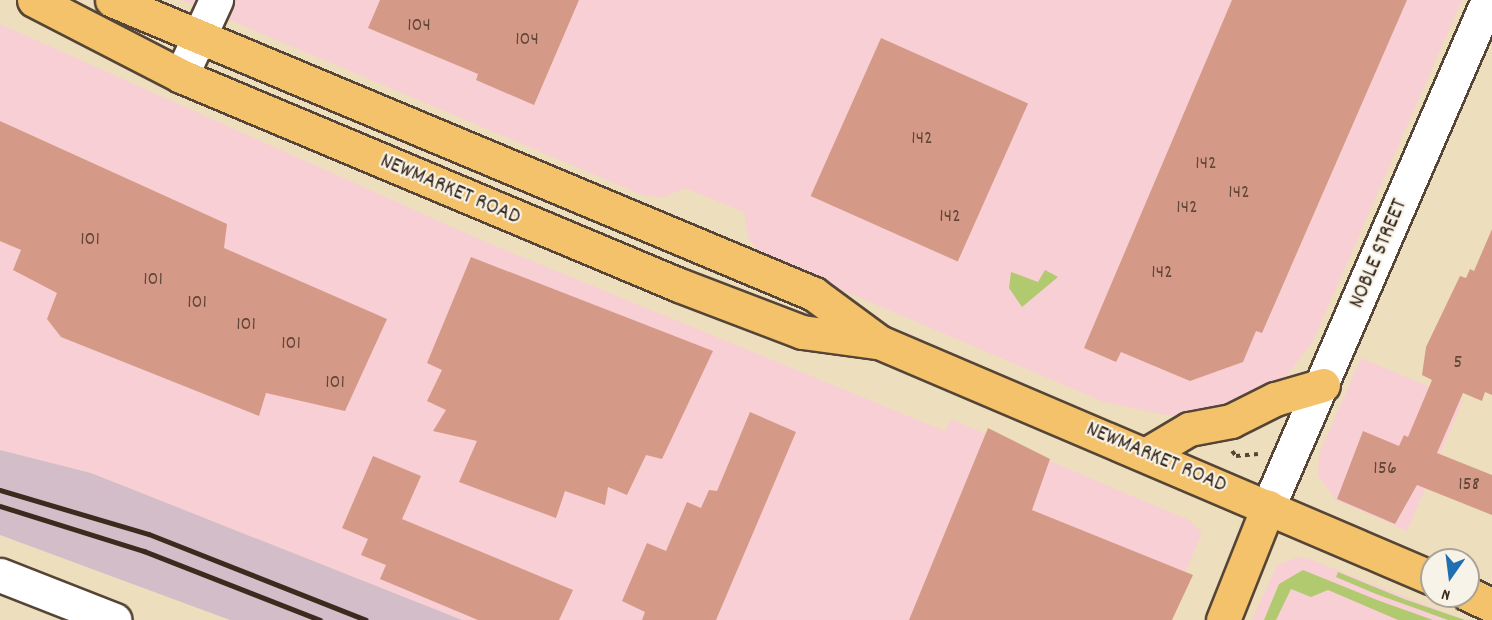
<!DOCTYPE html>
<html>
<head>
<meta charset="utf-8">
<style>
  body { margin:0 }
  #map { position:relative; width:1492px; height:620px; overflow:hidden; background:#eddfbd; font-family:Dekko,sans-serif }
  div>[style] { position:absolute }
  .built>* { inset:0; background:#f7cfd4 }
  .industrial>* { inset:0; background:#d2bdc8 }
  .green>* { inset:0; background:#b1ca70 }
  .building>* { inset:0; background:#d59a87; transform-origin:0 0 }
  .path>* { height:4px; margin-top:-2px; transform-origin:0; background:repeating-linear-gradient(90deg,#564536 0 4.5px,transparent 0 9px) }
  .roads { filter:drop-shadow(2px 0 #564536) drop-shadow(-2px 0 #564536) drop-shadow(0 2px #564536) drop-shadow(0 -2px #564536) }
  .minor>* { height:33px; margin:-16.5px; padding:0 16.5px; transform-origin:16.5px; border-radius:16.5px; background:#fff }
  .major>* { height:33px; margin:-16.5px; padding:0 16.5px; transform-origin:16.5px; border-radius:16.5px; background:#f3c26a }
  .rail>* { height:4.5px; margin:-2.25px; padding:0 2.25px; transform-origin:2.25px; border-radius:2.25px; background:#3b2a1e }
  span { translate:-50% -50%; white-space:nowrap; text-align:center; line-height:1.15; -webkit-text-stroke:4.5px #f7f3e8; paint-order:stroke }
  .number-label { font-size:20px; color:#624638 }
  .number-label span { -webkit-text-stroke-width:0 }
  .street-label { font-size:22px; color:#3b2a1e }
  .north { position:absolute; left:1420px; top:548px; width:60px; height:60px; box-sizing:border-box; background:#f7f3e8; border:2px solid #aca397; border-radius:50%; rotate:194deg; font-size:16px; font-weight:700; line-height:24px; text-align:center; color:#3b2a1e }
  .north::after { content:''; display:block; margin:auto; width:21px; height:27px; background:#1f6fb2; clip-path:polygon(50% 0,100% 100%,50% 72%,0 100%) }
</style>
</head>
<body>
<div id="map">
  <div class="built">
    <div style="clip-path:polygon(182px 0,1462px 0,1313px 341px,1287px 375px,1251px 401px,1181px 418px,1104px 402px,823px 282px,756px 249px,748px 237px,744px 212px,685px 188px,664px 197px,645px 196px)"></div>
    <div style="clip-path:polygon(0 24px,486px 242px,945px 431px,951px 419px,1189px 520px,1202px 532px,1166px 620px,462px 620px,91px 473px,0 450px)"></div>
    <div style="clip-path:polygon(1361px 358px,1463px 401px,1407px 531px,1336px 500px,1318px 476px,1319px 454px)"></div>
    <div style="clip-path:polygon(1298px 557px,1309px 559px,1465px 620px,1252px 620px,1277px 565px)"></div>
  </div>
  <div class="industrial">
    <div style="clip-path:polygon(0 450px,91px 473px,462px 620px,230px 620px,0 535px)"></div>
  </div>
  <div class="green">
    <div style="clip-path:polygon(1045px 270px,1058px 277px,1022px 307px,1009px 288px,1011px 272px,1038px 282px)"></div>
    <div style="clip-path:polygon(1303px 570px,1377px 600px,1433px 620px,1398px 620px,1328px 590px,1311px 597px,1291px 589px,1276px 620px,1264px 620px,1279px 584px)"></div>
    <div style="clip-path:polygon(1338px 572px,1404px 599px,1465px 620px,1448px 620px,1376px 594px,1336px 577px)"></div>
  </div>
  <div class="building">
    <div style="clip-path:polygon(380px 0,579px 0,534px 105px,476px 80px,478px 74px,368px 28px)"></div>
    <div style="clip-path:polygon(1232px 0,1407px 0,1262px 333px,1256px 331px,1243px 362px,1190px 381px,1121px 352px,1116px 362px,1084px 348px)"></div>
    <div style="left:881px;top:38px;width:161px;height:173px;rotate:24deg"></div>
    <div style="clip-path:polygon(0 121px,227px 224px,224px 248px,387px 319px,345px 411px,266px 393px,259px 416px,61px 337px,47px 319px,57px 293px,13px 270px,21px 250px,0 241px)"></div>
    <div style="clip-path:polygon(1492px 229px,1492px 395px,1485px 392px,1482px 401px,1463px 393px,1437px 453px,1492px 475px,1492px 515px,1417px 485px,1395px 524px,1337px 499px,1363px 431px,1399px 446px,1404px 435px,1408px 437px,1432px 380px,1422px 375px,1426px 347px,1460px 276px,1466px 278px,1470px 269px,1474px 271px)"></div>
    <div style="clip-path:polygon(471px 257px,713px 351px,662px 459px,646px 455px,627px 495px,608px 487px,605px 505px,565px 491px,556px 518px,459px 482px,477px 441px,433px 431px,446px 410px,427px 401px,442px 370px,427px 363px)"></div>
    <div style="clip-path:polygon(750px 412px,796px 432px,716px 620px,642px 620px,645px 612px,622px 601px,647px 543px,666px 551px,687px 502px,701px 508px,709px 490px,717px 491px)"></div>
    <div style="clip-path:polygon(988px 428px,1050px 459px,1032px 510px,1193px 575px,1172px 620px,909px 620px)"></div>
    <div style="clip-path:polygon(373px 456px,421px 476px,402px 519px,573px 590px,559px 620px,478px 620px,380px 579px,386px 565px,361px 555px,368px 539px,342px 528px)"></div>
  </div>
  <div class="path">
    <div style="left:1232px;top:451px;width:6px;rotate:51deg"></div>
    <div style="left:1236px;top:456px;width:22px;rotate:-5deg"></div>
  </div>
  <div class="roads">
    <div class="minor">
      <div style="left:181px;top:76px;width:84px;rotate:-65.3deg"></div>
      <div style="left:1268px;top:507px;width:553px;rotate:-66.54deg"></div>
      <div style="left:0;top:575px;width:123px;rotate:21.4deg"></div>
    </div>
    <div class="major">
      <div style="left:34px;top:0;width:165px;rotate:27.3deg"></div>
      <div style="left:181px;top:76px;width:540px;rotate:22.77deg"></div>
      <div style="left:679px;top:285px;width:132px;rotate:20.9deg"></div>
      <div style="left:802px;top:332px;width:76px;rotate:7.6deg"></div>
      <div style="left:112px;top:0;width:761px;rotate:22.72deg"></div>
      <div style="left:814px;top:294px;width:81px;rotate:36.4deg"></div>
      <div style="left:879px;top:342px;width:601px;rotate:23.11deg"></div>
      <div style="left:1147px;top:454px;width:49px;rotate:-30.8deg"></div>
      <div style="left:1189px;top:429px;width:43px;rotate:-10.8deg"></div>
      <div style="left:1231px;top:421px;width:49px;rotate:-26.6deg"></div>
      <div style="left:1275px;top:399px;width:50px;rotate:-16.3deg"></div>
      <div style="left:1468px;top:594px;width:26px;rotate:25deg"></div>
      <div style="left:1223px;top:620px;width:122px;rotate:-68.3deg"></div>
    </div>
  </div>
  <div class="rail">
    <div style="left:0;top:490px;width:155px;rotate:16.5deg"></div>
    <div style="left:149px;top:534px;width:233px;rotate:21.6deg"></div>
    <div style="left:0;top:506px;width:151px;rotate:17.4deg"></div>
    <div style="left:144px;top:551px;width:189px;rotate:21.4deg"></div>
  </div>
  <div class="number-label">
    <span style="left:419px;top:26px">104</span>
    <span style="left:527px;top:40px">104</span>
    <span style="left:922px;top:139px">142</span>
    <span style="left:1206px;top:164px">142</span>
    <span style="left:1239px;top:193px">142</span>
    <span style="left:1187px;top:208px">142</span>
    <span style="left:950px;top:217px">142</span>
    <span style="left:90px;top:240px">101</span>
    <span style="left:1162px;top:273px">142</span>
    <span style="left:153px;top:280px">101</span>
    <span style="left:197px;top:303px">101</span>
    <span style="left:246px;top:325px">101</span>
    <span style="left:291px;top:344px">101</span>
    <span style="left:1458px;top:363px">5</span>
    <span style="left:335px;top:383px">101</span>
    <span style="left:1385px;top:469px">156</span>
    <span style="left:1469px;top:485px">158</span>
  </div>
  <div class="street-label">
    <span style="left:450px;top:190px;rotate:23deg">NEWMARKET ROAD</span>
    <span style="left:1379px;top:254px;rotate:-67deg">NOBLE STREET</span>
    <span style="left:1156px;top:458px;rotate:23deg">NEWMARKET ROAD</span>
  </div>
  <div class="north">N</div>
</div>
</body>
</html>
